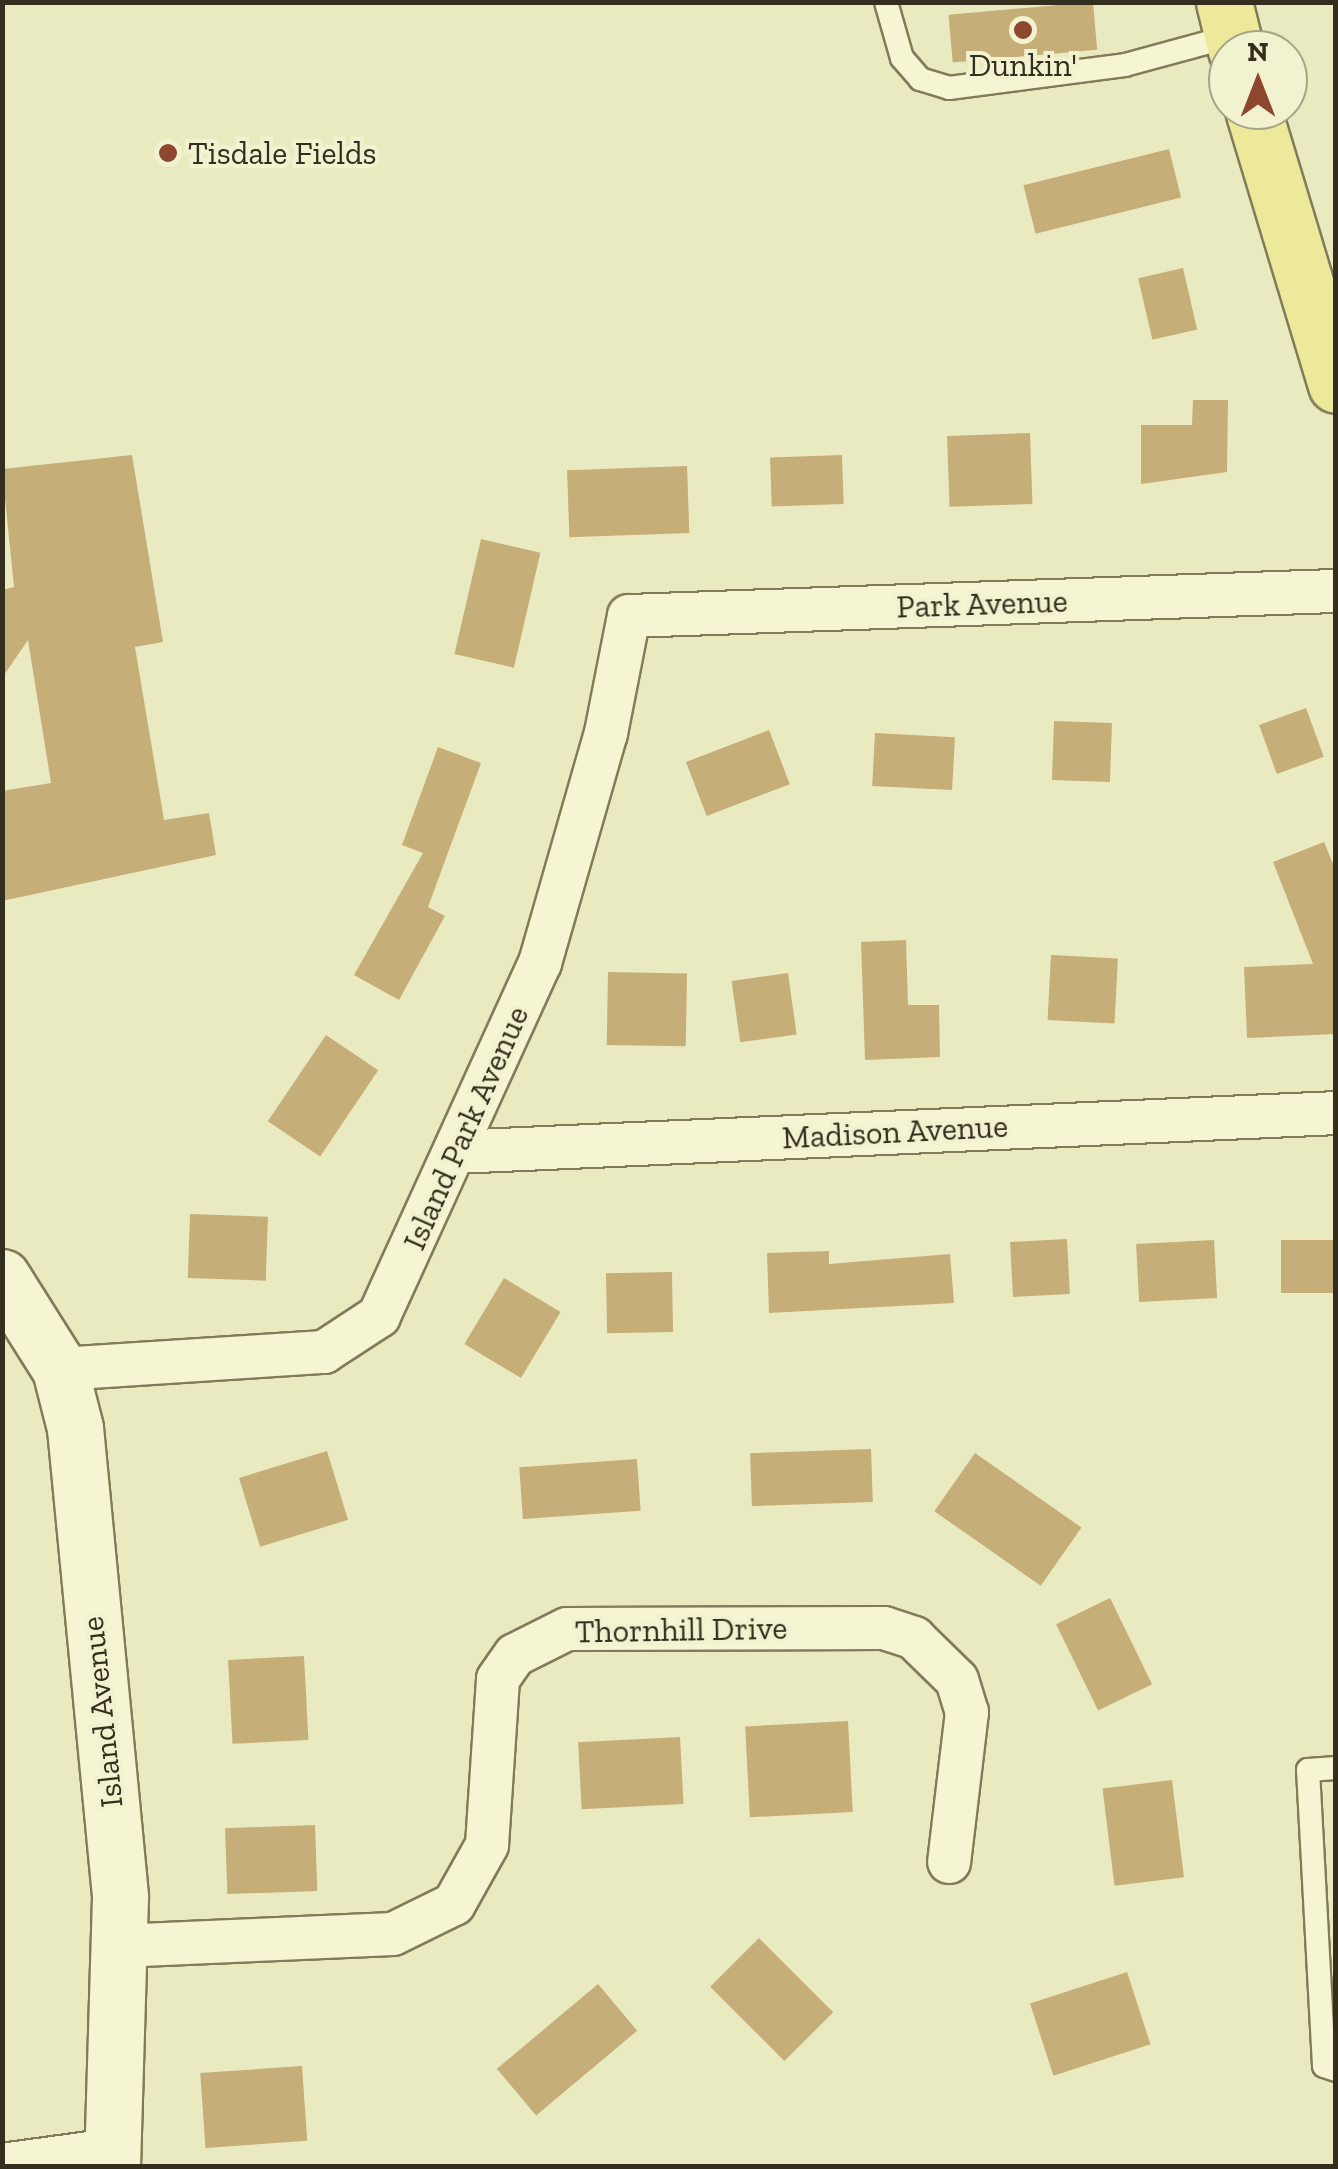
<!DOCTYPE html>
<html>
<head>
<meta charset="utf-8">
<style>
  body { margin:0 }
  #map { position:relative; width:1338px; height:2169px; overflow:hidden; background:#eaeac1; font-family:"Zilla Slab",serif }
  div>[style] { position:absolute }
  .building>* { inset:0; background:#c6ae79; transform-origin:0 0 }
  .roads { filter:drop-shadow(2px 0 #827b5a) drop-shadow(-2px 0 #827b5a) drop-shadow(0 2px #827b5a) drop-shadow(0 -2px #827b5a) }
  .lane>* { height:22px; margin:-11px; padding:0 11px; transform-origin:11px; border-radius:11px; background:#f6f5d3 }
  .street>* { height:42px; margin:-21px; padding:0 21px; transform-origin:21px; border-radius:21px; background:#f6f5d3 }
  .secondary>* { height:55px; margin:-27.5px; padding:0 27.5px; transform-origin:27.5px; border-radius:27.5px; background:#f6f5d3 }
  .primary>* { height:55px; margin:-27.5px; padding:0 27.5px; transform-origin:27.5px; border-radius:27.5px; background:#ece99a }
  .dots>* { width:28px; height:28px; translate:-50% -50%; box-sizing:border-box; border:5px solid #f3f2d0; border-radius:50% }
  span { translate:-50% -50%; white-space:nowrap; text-align:center; line-height:1.15; -webkit-text-stroke:8px #f3f2d0; paint-order:stroke }
  .poi-label { font-size:32px; color:#332e1d }
  .left { translate:0 -50%; text-align:left }
  .street-label { font-size:32px; color:#332e1d }
  .frame { position:absolute; inset:0; border:5px solid #332e1d; pointer-events:none }
  .north { position:absolute; left:1208px; top:30px; width:100px; height:100px; box-sizing:border-box; background:#f3f2d0; border:2px solid #a6a488; border-radius:50%; rotate:0deg; font-size:28px; font-weight:700; line-height:40px; text-align:center; color:#332e1d }
  .north::after { content:''; display:block; margin:auto; width:35px; height:45px; background:#8d472e; clip-path:polygon(50% 0,100% 100%,50% 72%,0 100%) }
</style>
</head>
<body>
<div id="map">
  <div class="building">
    <div style="left:1093px;top:2px;width:48px;height:145px;rotate:85deg"></div>
    <div style="left:1169px;top:149px;width:50px;height:150px;rotate:76deg"></div>
    <div style="left:1183px;top:268px;width:63px;height:46px;rotate:77deg"></div>
    <div style="clip-path:polygon(1193px 400px,1228px 400px,1227px 472px,1141px 484px,1141px 425px,1192px 425px)"></div>
    <div style="left:1030px;top:433px;width:71px;height:83px;rotate:88deg"></div>
    <div style="clip-path:polygon(132px 455px,163px 642px,135px 647px,164px 820px,209px 813px,216px 855px,2px 901px,2px 791px,51px 783px,28px 640px,2px 678px,2px 590px,14px 587px,2px 469px)"></div>
    <div style="left:842px;top:455px;width:49px;height:72px;rotate:88deg"></div>
    <div style="left:687px;top:466px;width:67px;height:120px;rotate:88deg"></div>
    <div style="left:481px;top:539px;width:61px;height:118px;rotate:13deg"></div>
    <div style="left:1306px;top:708px;width:52px;height:50px;rotate:70deg"></div>
    <div style="left:1054px;top:721px;width:58px;height:59px;rotate:2deg"></div>
    <div style="left:769px;top:730px;width:58px;height:89px;rotate:69deg"></div>
    <div style="left:875px;top:733px;width:80px;height:53px;rotate:3deg"></div>
    <div style="clip-path:polygon(438px 747px,481px 763px,428px 907px,445px 916px,399px 1000px,354px 975px,423px 853px,402px 845px)"></div>
    <div style="clip-path:polygon(1324px 842px,1336px 871px,1336px 1034px,1247px 1038px,1244px 967px,1313px 964px,1273px 862px)"></div>
    <div style="clip-path:polygon(906px 940px,908px 1005px,939px 1005px,940px 1057px,865px 1060px,861px 942px)"></div>
    <div style="left:1051px;top:955px;width:67px;height:65px;rotate:3deg"></div>
    <div style="left:608px;top:972px;width:79px;height:73px;rotate:1deg"></div>
    <div style="left:788px;top:973px;width:62px;height:57px;rotate:82deg"></div>
    <div style="left:326px;top:1035px;width:63px;height:104px;rotate:34deg"></div>
    <div style="left:190px;top:1214px;width:78px;height:64px;rotate:2deg"></div>
    <div style="left:1067px;top:1239px;width:55px;height:57px;rotate:87deg"></div>
    <div style="left:1214px;top:1240px;width:58px;height:78px;rotate:87deg"></div>
    <div style="left:1336px;top:1240px;width:53px;height:55px;rotate:90deg"></div>
    <div style="clip-path:polygon(829px 1251px,829px 1264px,950px 1254px,954px 1303px,769px 1313px,767px 1253px)"></div>
    <div style="left:672px;top:1272px;width:60px;height:66px;rotate:89deg"></div>
    <div style="left:504px;top:1278px;width:66px;height:77px;rotate:31deg"></div>
    <div style="left:871px;top:1449px;width:53px;height:121px;rotate:88deg"></div>
    <div style="left:327px;top:1451px;width:72px;height:92px;rotate:73deg"></div>
    <div style="left:975px;top:1453px;width:130px;height:71px;rotate:35deg"></div>
    <div style="left:637px;top:1459px;width:52px;height:118px;rotate:86deg"></div>
    <div style="left:1110px;top:1598px;width:96px;height:60px;rotate:64deg"></div>
    <div style="left:304px;top:1656px;width:84px;height:76px;rotate:87deg"></div>
    <div style="left:848px;top:1721px;width:91px;height:103px;rotate:87deg"></div>
    <div style="left:680px;top:1737px;width:67px;height:102px;rotate:87deg"></div>
    <div style="left:1172px;top:1780px;width:98px;height:70px;rotate:83deg"></div>
    <div style="left:315px;top:1825px;width:66px;height:90px;rotate:88deg"></div>
    <div style="left:759px;top:1938px;width:105px;height:69px;rotate:45deg"></div>
    <div style="left:1127px;top:1972px;width:76px;height:102px;rotate:72deg"></div>
    <div style="left:598px;top:1984px;width:61px;height:132px;rotate:50deg"></div>
    <div style="left:302px;top:2066px;width:75px;height:102px;rotate:86deg"></div>
  </div>
  <div class="roads">
    <div class="lane">
      <div style="left:886px;top:2px;width:58px;rotate:74.1deg"></div>
      <div style="left:902px;top:58px;width:28px;rotate:49deg"></div>
      <div style="left:920px;top:79px;width:30px;rotate:17deg"></div>
      <div style="left:949px;top:88px;width:177px;rotate:-7.4deg"></div>
      <div style="left:1125px;top:65px;width:111px;rotate:-15.2deg"></div>
      <div style="left:1336px;top:1768px;width:28px;rotate:176deg"></div>
      <div style="left:1308px;top:1770px;width:296px;rotate:86.9deg"></div>
      <div style="left:1324px;top:2066px;width:13px;rotate:18deg"></div>
    </div>
    <div class="street">
      <div style="left:455px;top:1152px;width:882px;rotate:-2.53deg"></div>
      <div style="left:60px;top:1369px;width:265px;rotate:-3.7deg"></div>
      <div style="left:324px;top:1352px;width:66px;rotate:-33.2deg"></div>
      <div style="left:379px;top:1316px;width:388px;rotate:-65.5deg"></div>
      <div style="left:540px;top:963px;width:239px;rotate:-74deg"></div>
      <div style="left:606px;top:733px;width:119px;rotate:-78.9deg"></div>
      <div style="left:629px;top:616px;width:707px;rotate:-2.03deg"></div>
      <div style="left:118px;top:1946px;width:275px;rotate:-2.5deg"></div>
      <div style="left:393px;top:1934px;width:68px;rotate:-26.2deg"></div>
      <div style="left:454px;top:1904px;width:68px;rotate:-60.8deg"></div>
      <div style="left:487px;top:1845px;width:166px;rotate:-86.2deg"></div>
      <div style="left:498px;top:1679px;width:29px;rotate:-55deg"></div>
      <div style="left:515px;top:1655px;width:58px;rotate:-26.6deg"></div>
      <div style="left:567px;top:1629px;width:317px;rotate:-0.2deg"></div>
      <div style="left:884px;top:1628px;width:32px;rotate:18deg"></div>
      <div style="left:914px;top:1638px;width:60px;rotate:44.3deg"></div>
      <div style="left:957px;top:1680px;width:34px;rotate:73deg"></div>
      <div style="left:967px;top:1712px;width:151px;rotate:96.8deg"></div>
      <div style="left:2px;top:2165px;width:111px;rotate:-7.8deg"></div>
    </div>
    <div class="secondary">
      <div style="left:2px;top:1277px;width:109px;rotate:57.8deg"></div>
      <div style="left:60px;top:1369px;width:61px;rotate:75.7deg"></div>
      <div style="left:75px;top:1428px;width:471px;rotate:84.5deg"></div>
      <div style="left:120px;top:1897px;width:269px;rotate:91.7deg"></div>
    </div>
    <div class="primary">
      <div style="left:1224px;top:2px;width:49px;rotate:76deg"></div>
      <div style="left:1253px;top:110px;width:287px;rotate:73.2deg"></div>
    </div>
  </div>
  <div class="dots">
    <div style="left:1023px;top:30px;background:#8d472e"></div>
    <div style="left:168px;top:153px;background:#8d472e"></div>
  </div>
  <div class="poi-label">
    <span style="left:1023px;top:65px">Dunkin'</span>
    <span class="left" style="left:188px;top:153px">Tisdale Fields</span>
  </div>
  <div class="street-label">
    <span style="left:982px;top:604px;rotate:-2deg">Park Avenue</span>
    <span style="left:466px;top:1128px;rotate:-66deg">Island Park Avenue</span>
    <span style="left:895px;top:1132px;rotate:-3deg">Madison Avenue</span>
    <span style="left:681px;top:1630px;rotate:-1deg">Thornhill Drive</span>
    <span style="left:102px;top:1712px;rotate:-96deg">Island Avenue</span>
  </div>
  <div class="frame"></div>
  <div class="north">N</div>
</div>
</body>
</html>
